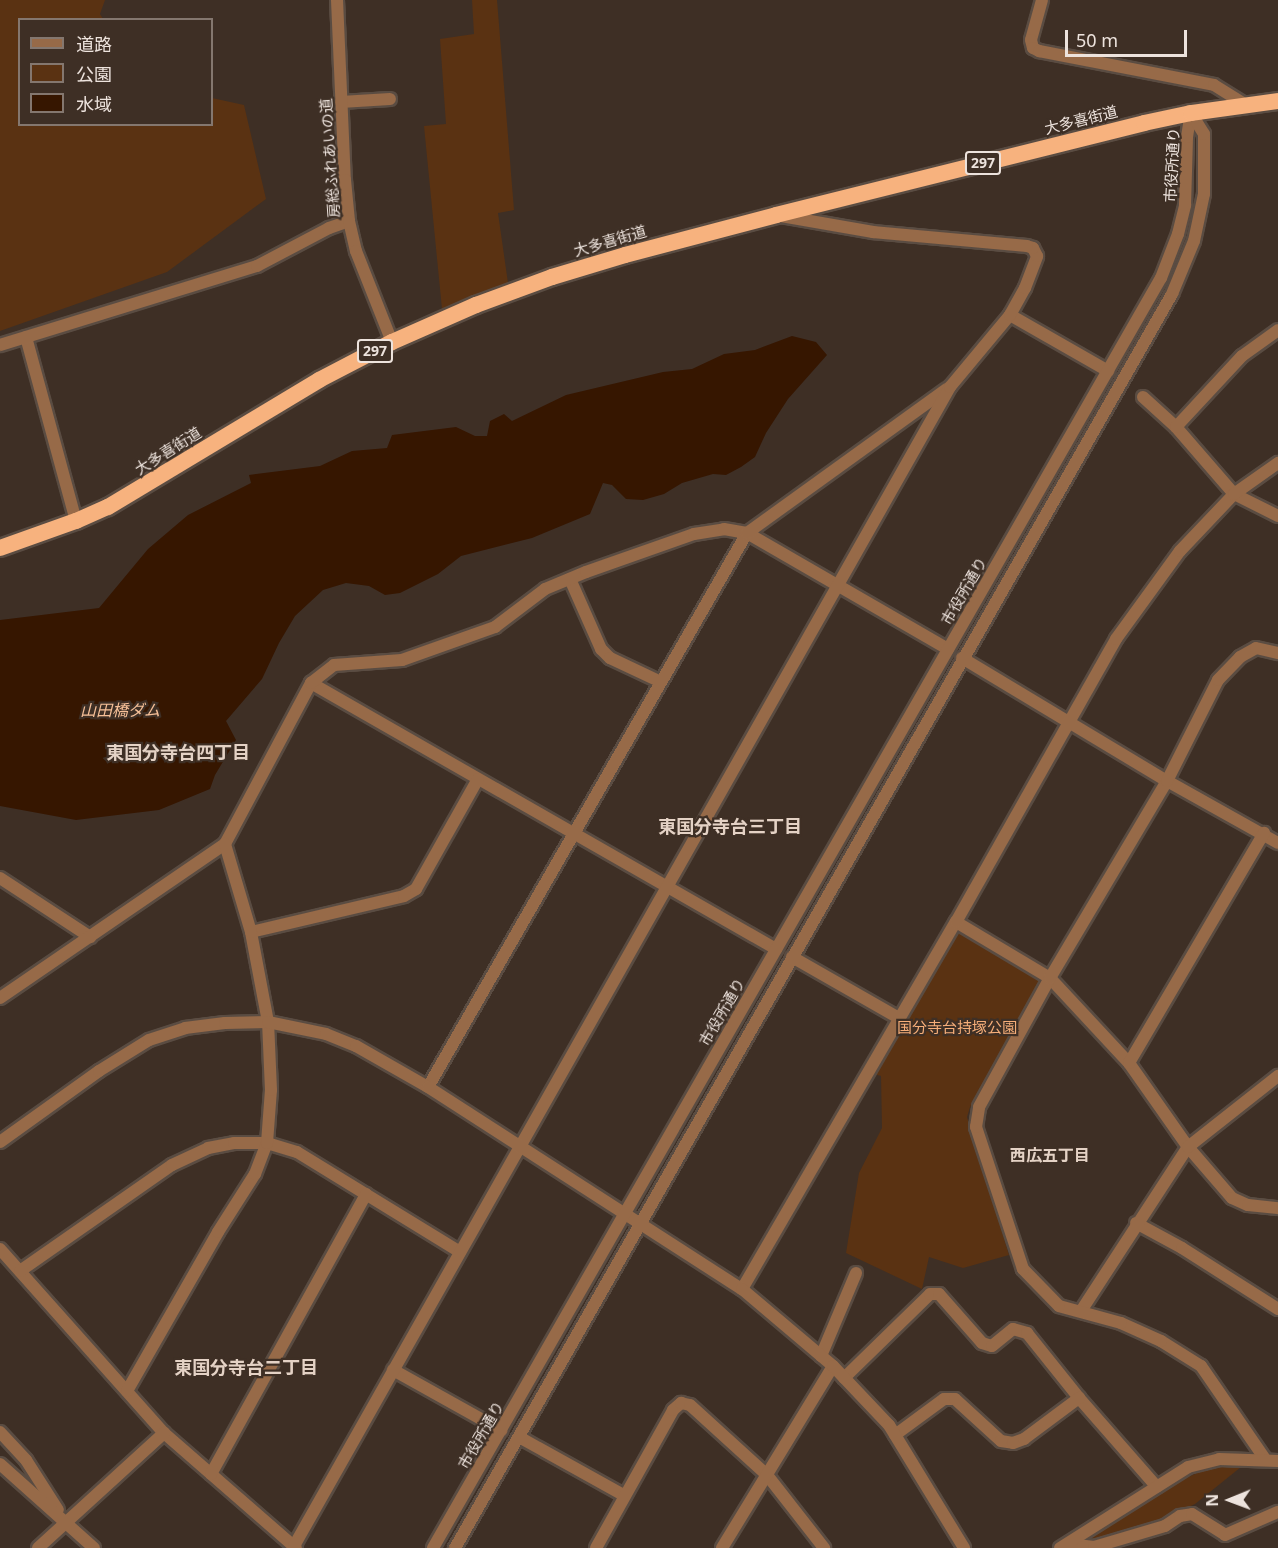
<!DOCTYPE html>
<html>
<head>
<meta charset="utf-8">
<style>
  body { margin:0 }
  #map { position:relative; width:1278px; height:1548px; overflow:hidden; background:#3e2f25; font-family:"Noto Sans","Noto Sans JP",sans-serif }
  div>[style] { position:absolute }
  .green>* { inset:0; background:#5a3212 }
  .water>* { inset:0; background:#361600 }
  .roads { filter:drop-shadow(2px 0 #5a4c42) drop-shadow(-2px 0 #5a4c42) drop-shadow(0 2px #5a4c42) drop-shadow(0 -2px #5a4c42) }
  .minor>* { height:12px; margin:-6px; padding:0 6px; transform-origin:6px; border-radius:6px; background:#976a48 }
  .tertiary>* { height:12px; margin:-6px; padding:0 6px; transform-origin:6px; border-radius:6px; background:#976a48 }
  .trunk>* { height:16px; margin:-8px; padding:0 8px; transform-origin:8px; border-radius:8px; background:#f7b27e }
  span { translate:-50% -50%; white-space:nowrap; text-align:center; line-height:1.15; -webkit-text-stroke:4.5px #3e2f25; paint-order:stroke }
  .shield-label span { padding:2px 4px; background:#3e2f25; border:2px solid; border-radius:4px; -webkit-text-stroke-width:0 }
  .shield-label { font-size:14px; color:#ede3dd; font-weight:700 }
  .street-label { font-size:15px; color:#ede3dd }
  .park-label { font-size:15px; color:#f6ae79 }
  .water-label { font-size:16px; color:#f5bf97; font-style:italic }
  .neighbourhood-label { font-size:16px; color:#e4d2c5; font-weight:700 }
  .quarter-label { font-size:18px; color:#e4d2c5; font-weight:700 }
  .legend { position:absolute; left:18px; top:18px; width:195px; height:108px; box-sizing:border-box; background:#3e2f25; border:2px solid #84776f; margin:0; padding:8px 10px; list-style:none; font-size:18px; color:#ede3dd }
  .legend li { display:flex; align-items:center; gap:12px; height:30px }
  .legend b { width:30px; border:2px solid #84776f }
  .north { position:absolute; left:1200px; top:1470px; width:60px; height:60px; -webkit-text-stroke:4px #3e2f25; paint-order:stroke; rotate:269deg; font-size:16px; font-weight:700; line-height:24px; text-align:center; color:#ede3dd }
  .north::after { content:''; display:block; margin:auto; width:21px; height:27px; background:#ede3dd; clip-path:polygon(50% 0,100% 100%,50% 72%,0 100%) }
  .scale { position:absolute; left:1065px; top:30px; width:122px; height:27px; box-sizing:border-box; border:3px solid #ede3dd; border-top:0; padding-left:8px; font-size:18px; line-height:21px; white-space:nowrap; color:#ede3dd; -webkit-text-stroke:4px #3e2f25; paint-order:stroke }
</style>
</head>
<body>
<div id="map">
  <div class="green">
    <div style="clip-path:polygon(0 0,105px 0,100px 14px,103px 19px,20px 20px,20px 124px,212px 124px,212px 98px,244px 105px,266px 199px,167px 272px,0 331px)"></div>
    <div style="clip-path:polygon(472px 0,497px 0,514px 210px,498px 213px,508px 283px,442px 309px,424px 126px,446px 124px,440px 39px,474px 34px)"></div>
    <div style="clip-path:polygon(962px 933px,1039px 979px,1040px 983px,970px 1107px,967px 1117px,1009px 1255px,963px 1268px,929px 1257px,922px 1289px,846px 1253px,859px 1173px,882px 1128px,881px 1076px,874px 1074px,953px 935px)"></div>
    <div style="clip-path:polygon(1227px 1465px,1241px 1467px,1195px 1504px,1137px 1532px,1093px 1540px,1092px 1537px,1178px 1482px,1199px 1472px)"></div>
  </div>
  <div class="water">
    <div style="clip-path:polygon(792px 336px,816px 342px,827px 355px,788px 399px,766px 433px,755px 457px,741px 467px,726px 475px,713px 474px,682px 483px,664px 494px,643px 500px,626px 499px,612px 485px,603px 483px,590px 514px,532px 538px,461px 556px,438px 574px,400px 593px,385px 595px,369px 586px,346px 583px,323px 590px,295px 616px,279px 643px,262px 679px,226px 721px,236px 740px,215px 775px,210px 789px,159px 810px,76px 820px,0 806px,0 620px,99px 608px,148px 549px,188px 515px,251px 483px,249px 475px,320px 466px,352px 451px,387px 448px,392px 435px,456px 427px,475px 436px,487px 436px,490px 421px,504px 414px,512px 421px,566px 395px,663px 372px,692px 369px,724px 354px,755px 350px)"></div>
  </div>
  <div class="roads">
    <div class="minor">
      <div style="left:1042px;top:0;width:41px;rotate:105.4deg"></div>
      <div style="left:1031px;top:40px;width:8px;rotate:76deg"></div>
      <div style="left:1033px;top:48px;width:7px;rotate:27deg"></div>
      <div style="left:1039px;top:51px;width:178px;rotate:11deg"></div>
      <div style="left:1214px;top:85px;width:36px;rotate:32deg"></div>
      <div style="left:341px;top:102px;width:49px;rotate:-3.5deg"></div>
      <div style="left:1010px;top:315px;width:113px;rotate:29.7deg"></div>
      <div style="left:26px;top:337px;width:191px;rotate:74.8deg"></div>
      <div style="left:0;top:345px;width:269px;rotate:-17.1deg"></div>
      <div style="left:257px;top:266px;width:81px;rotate:-27.8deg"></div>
      <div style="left:329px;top:228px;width:21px;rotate:-19deg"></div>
      <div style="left:1143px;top:397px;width:45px;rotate:42.3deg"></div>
      <div style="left:1176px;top:427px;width:89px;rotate:49.1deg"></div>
      <div style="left:1234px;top:494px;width:49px;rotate:26.6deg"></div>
      <div style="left:1176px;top:427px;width:97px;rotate:-47.1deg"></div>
      <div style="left:1242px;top:356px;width:44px;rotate:-35.8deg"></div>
      <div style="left:570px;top:579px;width:77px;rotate:66.1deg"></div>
      <div style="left:601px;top:649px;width:13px;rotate:45deg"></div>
      <div style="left:610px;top:658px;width:56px;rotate:25.2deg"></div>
      <div style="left:962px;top:658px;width:239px;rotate:31deg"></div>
      <div style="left:1167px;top:781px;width:127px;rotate:29.2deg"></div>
      <div style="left:311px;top:683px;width:536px;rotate:29.77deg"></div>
      <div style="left:0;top:878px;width:108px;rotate:33.2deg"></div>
      <div style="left:956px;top:922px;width:109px;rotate:30.8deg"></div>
      <div style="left:1050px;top:978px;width:116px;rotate:47.1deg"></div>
      <div style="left:1129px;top:1063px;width:103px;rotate:54.9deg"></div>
      <div style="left:1188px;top:1147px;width:67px;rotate:49.2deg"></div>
      <div style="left:1232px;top:1198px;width:17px;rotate:24deg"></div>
      <div style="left:1248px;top:1205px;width:30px;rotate:6deg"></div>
      <div style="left:251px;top:932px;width:157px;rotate:-13.2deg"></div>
      <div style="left:404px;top:896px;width:14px;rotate:-30deg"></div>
      <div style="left:416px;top:889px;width:126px;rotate:-60.6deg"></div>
      <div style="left:792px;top:957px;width:123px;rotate:29.7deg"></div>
      <div style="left:0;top:998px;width:273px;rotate:-34.4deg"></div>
      <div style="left:225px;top:844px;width:183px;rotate:-61.9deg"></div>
      <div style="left:311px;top:683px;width:29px;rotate:-38deg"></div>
      <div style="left:334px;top:665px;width:68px;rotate:-4.2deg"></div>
      <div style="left:402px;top:660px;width:99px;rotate:-19.5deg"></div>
      <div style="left:495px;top:627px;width:63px;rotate:-37.2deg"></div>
      <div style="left:545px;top:589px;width:44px;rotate:-22.5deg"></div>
      <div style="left:586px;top:572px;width:114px;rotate:-19.4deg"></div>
      <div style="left:694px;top:534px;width:30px;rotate:-9deg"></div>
      <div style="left:724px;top:529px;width:23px;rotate:10deg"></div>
      <div style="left:747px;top:533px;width:232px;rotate:30deg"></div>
      <div style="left:1129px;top:1063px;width:267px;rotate:-59.6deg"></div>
      <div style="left:428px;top:1087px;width:639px;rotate:-60.07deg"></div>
      <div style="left:747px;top:533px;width:246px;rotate:-35.8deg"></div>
      <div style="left:1136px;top:1223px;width:52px;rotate:28.5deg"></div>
      <div style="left:1182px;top:1248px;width:114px;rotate:32.4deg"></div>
      <div style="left:0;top:1249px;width:246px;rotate:48.3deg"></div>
      <div style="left:164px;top:1433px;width:175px;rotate:41.1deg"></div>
      <div style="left:20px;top:1271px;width:185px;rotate:-34.9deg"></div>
      <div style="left:172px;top:1165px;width:40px;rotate:-25deg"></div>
      <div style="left:208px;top:1148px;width:26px;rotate:-11deg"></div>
      <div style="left:234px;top:1143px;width:33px"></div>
      <div style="left:267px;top:1143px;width:31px;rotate:17deg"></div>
      <div style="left:297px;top:1152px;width:191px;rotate:31.5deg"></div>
      <div style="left:742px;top:1289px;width:425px;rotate:-59.8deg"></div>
      <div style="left:956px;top:922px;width:325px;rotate:-60.5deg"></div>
      <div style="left:1116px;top:639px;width:109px;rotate:-54deg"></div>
      <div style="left:1180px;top:551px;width:79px;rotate:-46.5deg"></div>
      <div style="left:1234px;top:494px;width:54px;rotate:-35.2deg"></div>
      <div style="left:1081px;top:1311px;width:196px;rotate:-56.9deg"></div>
      <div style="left:1188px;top:1147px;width:115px;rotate:-38.3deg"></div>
      <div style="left:821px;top:1356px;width:90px;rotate:-67.1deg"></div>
      <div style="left:393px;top:1370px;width:124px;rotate:29.1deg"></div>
      <div style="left:844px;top:1378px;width:120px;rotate:-44.3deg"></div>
      <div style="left:930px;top:1294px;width:9px"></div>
      <div style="left:939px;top:1294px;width:65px;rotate:48.7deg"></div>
      <div style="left:982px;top:1343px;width:10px;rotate:17deg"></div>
      <div style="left:992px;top:1346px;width:27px;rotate:-39deg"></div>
      <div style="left:1013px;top:1329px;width:15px;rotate:16deg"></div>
      <div style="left:1027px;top:1333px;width:83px;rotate:51.3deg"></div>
      <div style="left:1079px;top:1398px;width:118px;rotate:48.8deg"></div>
      <div style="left:127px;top:1391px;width:183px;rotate:-60.2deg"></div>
      <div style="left:218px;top:1232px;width:69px;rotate:-57.5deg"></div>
      <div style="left:255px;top:1174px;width:33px;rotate:-69deg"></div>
      <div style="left:267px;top:1143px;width:53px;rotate:-85.7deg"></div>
      <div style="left:271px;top:1090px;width:68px;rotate:-92.5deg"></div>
      <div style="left:268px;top:1022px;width:92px;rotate:-100.7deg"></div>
      <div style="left:251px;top:932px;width:92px;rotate:-106.5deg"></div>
      <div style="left:895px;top:1435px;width:61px;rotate:-36.3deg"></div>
      <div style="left:944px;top:1399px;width:11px"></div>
      <div style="left:955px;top:1399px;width:62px;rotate:42.4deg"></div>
      <div style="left:1001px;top:1441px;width:12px;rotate:9deg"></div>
      <div style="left:1013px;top:1443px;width:12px;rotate:-20deg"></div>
      <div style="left:1024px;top:1439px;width:69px;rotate:-36.7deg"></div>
      <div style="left:519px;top:1437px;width:121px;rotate:29.1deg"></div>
      <div style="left:1265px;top:1459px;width:113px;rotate:-124.5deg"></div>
      <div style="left:1201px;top:1366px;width:47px;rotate:-148deg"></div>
      <div style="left:1161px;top:1341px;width:44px;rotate:-155.8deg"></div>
      <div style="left:1121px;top:1323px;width:64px;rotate:-164.7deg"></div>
      <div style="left:1059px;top:1306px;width:52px;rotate:-134.2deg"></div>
      <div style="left:1023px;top:1269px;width:150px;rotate:-108.3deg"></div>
      <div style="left:976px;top:1127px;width:20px;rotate:-81deg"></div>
      <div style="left:979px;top:1107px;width:147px;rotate:-61.2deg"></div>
      <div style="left:1050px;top:978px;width:229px;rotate:-59.3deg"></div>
      <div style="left:1167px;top:781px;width:113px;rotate:-63.2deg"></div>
      <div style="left:1218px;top:680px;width:32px;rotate:-46deg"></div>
      <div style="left:1240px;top:657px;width:18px;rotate:-29deg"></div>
      <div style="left:1256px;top:648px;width:23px;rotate:13deg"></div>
      <div style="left:211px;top:1474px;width:320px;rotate:-61deg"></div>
      <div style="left:1069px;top:1544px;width:25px;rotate:7deg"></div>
      <div style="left:1094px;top:1547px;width:74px;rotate:-16.5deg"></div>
      <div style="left:1165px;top:1526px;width:18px;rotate:-34deg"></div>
      <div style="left:1180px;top:1516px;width:12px;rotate:-9deg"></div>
      <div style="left:1192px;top:1514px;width:39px;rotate:32deg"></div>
      <div style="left:1225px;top:1535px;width:58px;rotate:-23.5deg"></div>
      <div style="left:294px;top:1546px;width:1332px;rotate:-60.49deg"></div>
      <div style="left:950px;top:387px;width:94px;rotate:-50.2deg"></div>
      <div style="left:1010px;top:315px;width:31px;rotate:-61deg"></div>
      <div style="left:1025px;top:288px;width:34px;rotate:-69deg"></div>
      <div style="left:1037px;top:256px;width:9px;rotate:-117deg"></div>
      <div style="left:1033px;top:248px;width:6px;rotate:-162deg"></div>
      <div style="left:1027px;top:246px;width:155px;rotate:-174.8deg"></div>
      <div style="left:873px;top:232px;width:93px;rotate:-170.1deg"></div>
      <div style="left:38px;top:1548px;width:171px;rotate:-42.4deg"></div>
      <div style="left:596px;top:1548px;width:158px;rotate:-60.8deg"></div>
      <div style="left:673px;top:1410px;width:11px;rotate:-41deg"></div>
      <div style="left:681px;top:1403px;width:9px;rotate:13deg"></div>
      <div style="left:690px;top:1405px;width:104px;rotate:42.3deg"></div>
      <div style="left:767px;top:1475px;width:93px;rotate:52deg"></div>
      <div style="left:722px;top:1548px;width:213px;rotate:-58.6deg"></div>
      <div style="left:1060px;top:1548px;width:151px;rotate:-32.3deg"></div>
      <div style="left:1188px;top:1467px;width:32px;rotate:-14deg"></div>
      <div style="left:1219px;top:1459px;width:59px;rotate:1.9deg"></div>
    </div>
    <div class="tertiary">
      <div style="left:337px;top:0;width:180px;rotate:87.5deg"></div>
      <div style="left:345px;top:180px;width:41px;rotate:84.4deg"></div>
      <div style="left:349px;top:221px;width:31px;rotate:77deg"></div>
      <div style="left:356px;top:251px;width:98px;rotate:68.4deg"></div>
      <div style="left:0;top:1142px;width:122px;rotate:-35.6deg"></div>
      <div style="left:99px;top:1071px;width:59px;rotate:-31.8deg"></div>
      <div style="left:149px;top:1040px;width:38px;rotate:-18deg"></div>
      <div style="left:185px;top:1028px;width:40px;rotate:-7.1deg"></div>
      <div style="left:225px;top:1023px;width:43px;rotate:-1.3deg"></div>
      <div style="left:268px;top:1022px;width:59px;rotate:11.7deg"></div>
      <div style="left:326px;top:1034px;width:32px;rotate:22deg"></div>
      <div style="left:356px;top:1046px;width:83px;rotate:29.7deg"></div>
      <div style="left:428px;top:1087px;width:373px;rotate:32.8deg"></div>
      <div style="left:742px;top:1289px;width:119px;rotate:40.2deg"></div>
      <div style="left:833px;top:1366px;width:81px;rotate:46.5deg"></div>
      <div style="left:889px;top:1425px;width:144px;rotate:58.6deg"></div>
      <div style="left:0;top:1432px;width:38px;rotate:47deg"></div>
      <div style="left:26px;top:1460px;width:59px;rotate:57.4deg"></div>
      <div style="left:0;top:1464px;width:126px;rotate:41.8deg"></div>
      <div style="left:433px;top:1548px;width:1464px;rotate:-60.18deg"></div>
      <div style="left:1161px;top:278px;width:47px;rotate:-68.9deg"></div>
      <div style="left:1178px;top:234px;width:30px;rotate:-76deg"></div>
      <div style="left:1185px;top:205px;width:68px;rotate:-88.3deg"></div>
      <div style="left:1187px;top:137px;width:24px;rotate:-81deg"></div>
      <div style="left:455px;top:1548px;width:1445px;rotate:-60.24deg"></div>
      <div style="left:1172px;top:294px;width:57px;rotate:-67.5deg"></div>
      <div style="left:1194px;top:241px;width:48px;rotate:-78deg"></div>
      <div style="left:1204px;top:194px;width:60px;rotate:-90deg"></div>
      <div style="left:1204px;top:134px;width:25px;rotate:-122deg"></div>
    </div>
    <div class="trunk">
      <div style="left:0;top:548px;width:81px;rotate:-19.6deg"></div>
      <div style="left:76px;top:521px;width:35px;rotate:-24deg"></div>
      <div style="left:108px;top:507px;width:246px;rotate:-31deg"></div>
      <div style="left:319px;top:380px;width:82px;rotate:-27.5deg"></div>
      <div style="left:392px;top:342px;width:92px;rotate:-23.8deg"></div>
      <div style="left:476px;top:305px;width:81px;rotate:-20.2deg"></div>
      <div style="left:552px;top:277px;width:76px;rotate:-16.8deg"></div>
      <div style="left:625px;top:255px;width:156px;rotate:-14.8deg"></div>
      <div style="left:776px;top:215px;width:379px;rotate:-14deg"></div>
      <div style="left:1144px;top:123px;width:48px;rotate:-12deg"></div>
      <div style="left:1191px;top:113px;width:88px;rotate:-7.9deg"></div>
    </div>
  </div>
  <div class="shield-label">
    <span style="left:983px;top:163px">297</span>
    <span style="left:375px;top:351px">297</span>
  </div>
  <div class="street-label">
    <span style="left:1081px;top:120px;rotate:-14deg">大多喜街道</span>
    <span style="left:330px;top:158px;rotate:-94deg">房総ふれあいの道</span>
    <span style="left:1172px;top:165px;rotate:-87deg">市役所通り</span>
    <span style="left:610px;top:241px;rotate:-16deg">大多喜街道</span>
    <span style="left:168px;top:451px;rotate:-32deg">大多喜街道</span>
    <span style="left:964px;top:591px;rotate:-60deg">市役所通り</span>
    <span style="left:722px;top:1012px;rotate:-60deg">市役所通り</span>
    <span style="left:481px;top:1435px;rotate:-60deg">市役所通り</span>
  </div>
  <div class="park-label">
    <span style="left:957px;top:1028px">国分寺台持塚公園</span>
  </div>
  <div class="water-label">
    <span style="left:120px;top:710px">山田橋ダム</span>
  </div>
  <div class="neighbourhood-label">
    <span style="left:1050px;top:1155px">西広五丁目</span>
  </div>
  <div class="quarter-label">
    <span style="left:178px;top:752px">東国分寺台四丁目</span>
    <span style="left:730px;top:826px">東国分寺台三丁目</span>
    <span style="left:246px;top:1367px">東国分寺台二丁目</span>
  </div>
  <ul class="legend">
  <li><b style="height:8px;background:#976a48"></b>道路</li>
  <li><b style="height:16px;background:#5a3212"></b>公園</li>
  <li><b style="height:16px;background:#361600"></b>水域</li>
  </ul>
  <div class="north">N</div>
  <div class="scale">50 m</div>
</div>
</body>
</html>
